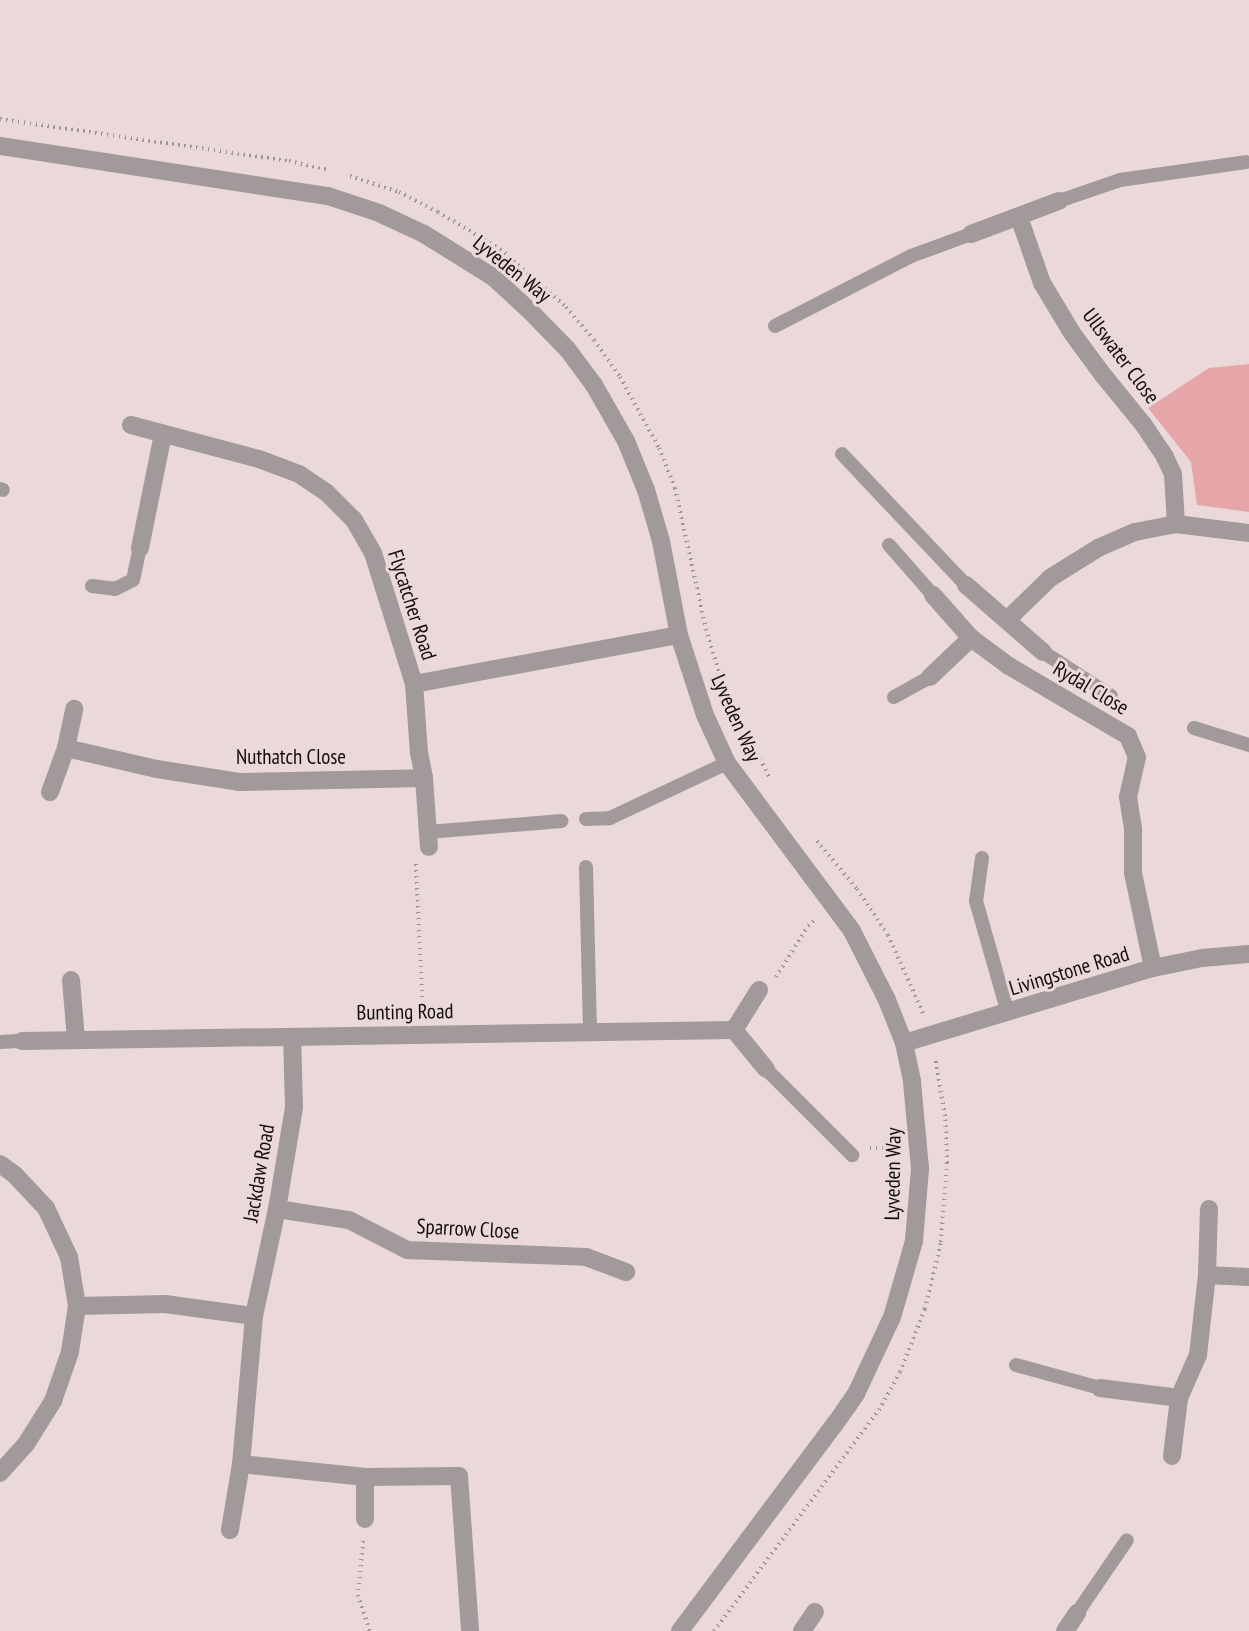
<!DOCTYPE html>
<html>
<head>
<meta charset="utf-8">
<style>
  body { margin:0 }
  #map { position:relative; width:1249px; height:1631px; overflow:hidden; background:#ebd9d9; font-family:"PT Sans Narrow",sans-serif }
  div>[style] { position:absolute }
  .green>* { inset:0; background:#e6a6a9 }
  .path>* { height:4px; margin-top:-2px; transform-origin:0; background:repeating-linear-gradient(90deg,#a09393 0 1.5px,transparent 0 6px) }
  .service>* { height:14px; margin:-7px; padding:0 7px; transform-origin:7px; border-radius:7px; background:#a1999a }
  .minor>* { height:18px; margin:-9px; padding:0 9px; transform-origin:9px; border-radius:9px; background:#a1999a }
  .tertiary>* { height:18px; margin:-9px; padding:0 9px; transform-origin:9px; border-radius:9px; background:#a1999a }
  span { translate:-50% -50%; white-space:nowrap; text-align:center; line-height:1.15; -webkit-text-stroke:6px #ebd9d9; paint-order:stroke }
  .street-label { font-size:21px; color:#120d0d }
</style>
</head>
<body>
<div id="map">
  <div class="green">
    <div style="clip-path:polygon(1249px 364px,1249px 512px,1197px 505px,1191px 462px,1148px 408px,1209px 368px)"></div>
  </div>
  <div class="path">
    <div style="left:0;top:119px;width:292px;rotate:8.3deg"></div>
    <div style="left:289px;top:161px;width:40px;rotate:13deg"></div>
    <div style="left:350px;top:176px;width:52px;rotate:18.1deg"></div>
    <div style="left:399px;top:192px;width:44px;rotate:27.1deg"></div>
    <div style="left:438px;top:212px;width:72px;rotate:30.8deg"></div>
    <div style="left:500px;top:249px;width:88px;rotate:41.3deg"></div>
    <div style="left:566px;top:307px;width:43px;rotate:49.7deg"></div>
    <div style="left:594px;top:340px;width:45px;rotate:54.9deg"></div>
    <div style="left:620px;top:377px;width:81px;rotate:61.2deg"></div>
    <div style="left:659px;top:448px;width:43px;rotate:68.2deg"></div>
    <div style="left:675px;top:488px;width:144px;rotate:77.6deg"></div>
    <div style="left:706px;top:629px;width:69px;rotate:73.1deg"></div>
    <div style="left:726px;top:695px;width:94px;rotate:62.1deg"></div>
    <div style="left:817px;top:841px;width:62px;rotate:50.2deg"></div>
    <div style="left:857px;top:889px;width:55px;rotate:56deg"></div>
    <div style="left:888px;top:935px;width:88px;rotate:65.8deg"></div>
    <div style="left:416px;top:864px;width:148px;rotate:87.3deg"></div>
    <div style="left:776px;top:977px;width:60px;rotate:-57.9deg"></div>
    <div style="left:808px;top:926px;width:9px;rotate:-41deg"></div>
    <div style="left:870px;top:1148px;width:19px"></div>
    <div style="left:363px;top:1541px;width:54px;rotate:95.3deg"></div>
    <div style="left:358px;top:1595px;width:38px;rotate:72deg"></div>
    <div style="left:714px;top:1631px;width:276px;rotate:-53.3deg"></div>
    <div style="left:879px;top:1410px;width:43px;rotate:-61.1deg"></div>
    <div style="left:900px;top:1372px;width:68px;rotate:-68.4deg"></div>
    <div style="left:925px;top:1309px;width:69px;rotate:-76.6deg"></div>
    <div style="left:941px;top:1242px;width:79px;rotate:-85.7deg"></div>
    <div style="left:947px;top:1163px;width:47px;rotate:-92.4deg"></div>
    <div style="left:945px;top:1116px;width:60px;rotate:-99.6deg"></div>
  </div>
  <div class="service">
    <div style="left:1059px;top:201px;width:65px;rotate:-19deg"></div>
    <div style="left:1120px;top:180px;width:127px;rotate:-8.1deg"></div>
    <div style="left:775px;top:326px;width:153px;rotate:-27.2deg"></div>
    <div style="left:911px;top:256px;width:64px;rotate:-20.1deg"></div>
    <div style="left:842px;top:454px;width:180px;rotate:46.6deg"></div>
    <div style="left:0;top:489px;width:3px;rotate:18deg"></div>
    <div style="left:889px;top:545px;width:67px;rotate:48.7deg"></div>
    <div style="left:92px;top:586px;width:23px;rotate:7deg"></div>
    <div style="left:115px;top:589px;width:20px;rotate:-27deg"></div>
    <div style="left:133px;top:580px;width:33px;rotate:-78deg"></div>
    <div style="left:1043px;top:652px;width:81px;rotate:32.9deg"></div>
    <div style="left:894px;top:697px;width:41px;rotate:-29.1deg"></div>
    <div style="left:1194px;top:728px;width:58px;rotate:17.2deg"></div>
    <div style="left:586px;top:819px;width:24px;rotate:-2deg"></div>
    <div style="left:610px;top:818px;width:129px;rotate:-25.2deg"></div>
    <div style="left:428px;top:832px;width:134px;rotate:-4.7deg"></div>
    <div style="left:982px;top:858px;width:43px;rotate:97.9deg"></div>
    <div style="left:976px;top:901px;width:116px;rotate:74.1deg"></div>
    <div style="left:586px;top:867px;width:165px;rotate:88.6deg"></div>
    <div style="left:0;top:1042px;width:22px;rotate:-3deg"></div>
    <div style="left:766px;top:1069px;width:122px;rotate:45deg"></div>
    <div style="left:1016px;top:1365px;width:87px;rotate:15.3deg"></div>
    <div style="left:1077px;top:1613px;width:88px;rotate:-55.6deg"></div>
  </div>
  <div class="minor">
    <div style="left:1019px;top:217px;width:70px;rotate:70.8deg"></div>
    <div style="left:1042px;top:283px;width:58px;rotate:59deg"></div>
    <div style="left:1072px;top:333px;width:52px;rotate:53.6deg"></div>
    <div style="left:1103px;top:375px;width:63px;rotate:50.8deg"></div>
    <div style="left:1143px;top:424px;width:40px;rotate:56deg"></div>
    <div style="left:1165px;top:457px;width:19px;rotate:65deg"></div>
    <div style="left:1173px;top:474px;width:50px;rotate:86.6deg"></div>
    <div style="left:971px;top:234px;width:94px;rotate:-20.6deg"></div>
    <div style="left:131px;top:425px;width:132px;rotate:14.9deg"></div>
    <div style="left:259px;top:459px;width:43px;rotate:20.6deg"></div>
    <div style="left:299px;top:474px;width:34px;rotate:34deg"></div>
    <div style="left:327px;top:493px;width:38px;rotate:45deg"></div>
    <div style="left:354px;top:520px;width:38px;rotate:60deg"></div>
    <div style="left:373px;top:553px;width:137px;rotate:72.6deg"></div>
    <div style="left:414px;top:684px;width:269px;rotate:-10.5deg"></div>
    <div style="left:140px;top:548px;width:116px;rotate:-78.6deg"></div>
    <div style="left:966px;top:585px;width:102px;rotate:41deg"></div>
    <div style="left:933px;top:595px;width:57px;rotate:48.5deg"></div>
    <div style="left:971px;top:638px;width:47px;rotate:36.4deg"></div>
    <div style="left:1009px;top:666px;width:138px;rotate:30.5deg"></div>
    <div style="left:1128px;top:736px;width:23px;rotate:67deg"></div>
    <div style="left:1137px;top:757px;width:41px;rotate:102.7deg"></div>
    <div style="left:1128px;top:797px;width:32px;rotate:81deg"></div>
    <div style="left:1133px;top:829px;width:44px;rotate:90deg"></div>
    <div style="left:1133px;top:873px;width:97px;rotate:78.1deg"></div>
    <div style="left:1007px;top:620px;width:60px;rotate:-44.3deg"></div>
    <div style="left:1050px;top:578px;width:57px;rotate:-32deg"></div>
    <div style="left:1098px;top:548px;width:40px;rotate:-23.4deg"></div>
    <div style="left:1135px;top:532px;width:42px;rotate:-11deg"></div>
    <div style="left:1176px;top:524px;width:74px;rotate:7deg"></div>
    <div style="left:930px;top:677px;width:57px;rotate:-43.6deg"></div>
    <div style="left:66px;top:748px;width:93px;rotate:13deg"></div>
    <div style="left:157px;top:769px;width:83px;rotate:9deg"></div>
    <div style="left:239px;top:782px;width:185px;rotate:-1.2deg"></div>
    <div style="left:424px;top:778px;width:25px;rotate:-101deg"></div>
    <div style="left:419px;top:753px;width:69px;rotate:-94.1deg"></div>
    <div style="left:424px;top:778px;width:69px;rotate:85.9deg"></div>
    <div style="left:50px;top:792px;width:47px;rotate:-70deg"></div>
    <div style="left:66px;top:748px;width:40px;rotate:-78deg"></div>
    <div style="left:71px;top:980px;width:60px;rotate:85.2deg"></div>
    <div style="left:759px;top:990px;width:47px;rotate:122deg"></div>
    <div style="left:734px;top:1030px;width:50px;rotate:50.6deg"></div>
    <div style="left:22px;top:1041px;width:712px;rotate:-0.89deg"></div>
    <div style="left:904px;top:1043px;width:260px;rotate:-16.8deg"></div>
    <div style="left:1153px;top:968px;width:50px;rotate:-11.5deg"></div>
    <div style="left:1202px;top:958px;width:47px;rotate:-4.9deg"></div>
    <div style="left:0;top:1164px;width:17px;rotate:36deg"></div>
    <div style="left:14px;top:1174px;width:47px;rotate:46.7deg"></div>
    <div style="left:46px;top:1208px;width:54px;rotate:64.9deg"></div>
    <div style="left:69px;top:1257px;width:50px;rotate:80.7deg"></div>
    <div style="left:77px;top:1306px;width:47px;rotate:98.7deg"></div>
    <div style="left:70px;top:1352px;width:52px;rotate:109.1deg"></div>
    <div style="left:53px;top:1401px;width:51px;rotate:122.1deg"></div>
    <div style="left:26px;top:1444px;width:39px;rotate:132deg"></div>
    <div style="left:277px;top:1209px;width:73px;rotate:8.7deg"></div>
    <div style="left:349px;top:1220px;width:65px;rotate:27.3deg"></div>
    <div style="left:407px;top:1250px;width:179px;rotate:2.2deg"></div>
    <div style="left:586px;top:1257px;width:43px;rotate:20.6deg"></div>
    <div style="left:1207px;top:1275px;width:42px;rotate:2.7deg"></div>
    <div style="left:77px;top:1306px;width:88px;rotate:-1.3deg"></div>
    <div style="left:165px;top:1304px;width:90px;rotate:7.7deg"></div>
    <div style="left:254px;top:1316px;width:149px;rotate:95deg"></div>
    <div style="left:241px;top:1464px;width:67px;rotate:99.5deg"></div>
    <div style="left:254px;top:1316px;width:109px;rotate:-77.9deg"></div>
    <div style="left:277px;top:1209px;width:103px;rotate:-80.5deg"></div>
    <div style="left:294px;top:1107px;width:70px;rotate:-91.6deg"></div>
    <div style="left:1100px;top:1388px;width:80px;rotate:7.2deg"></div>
    <div style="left:1172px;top:1456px;width:58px;rotate:-83.1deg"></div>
    <div style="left:1179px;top:1398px;width:47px;rotate:-66.2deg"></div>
    <div style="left:1198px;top:1355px;width:81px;rotate:-83.6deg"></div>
    <div style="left:1207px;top:1275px;width:66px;rotate:-88.3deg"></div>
    <div style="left:241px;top:1464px;width:125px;rotate:6deg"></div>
    <div style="left:365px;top:1477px;width:94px;rotate:-0.6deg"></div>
    <div style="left:459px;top:1476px;width:155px;rotate:85.9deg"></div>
    <div style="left:365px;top:1477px;width:42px;rotate:90deg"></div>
    <div style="left:802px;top:1631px;width:23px;rotate:-56deg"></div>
    <div style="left:1065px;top:1631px;width:22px;rotate:-56deg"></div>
  </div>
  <div class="tertiary">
    <div style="left:0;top:146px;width:332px;rotate:8.7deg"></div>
    <div style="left:328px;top:196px;width:54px;rotate:18.4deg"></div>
    <div style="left:379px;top:213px;width:50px;rotate:25deg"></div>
    <div style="left:424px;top:234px;width:81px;rotate:31.9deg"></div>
    <div style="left:493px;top:277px;width:50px;rotate:42.6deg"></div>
    <div style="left:530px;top:311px;width:54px;rotate:45.7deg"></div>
    <div style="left:568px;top:350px;width:44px;rotate:53.4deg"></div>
    <div style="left:594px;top:385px;width:64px;rotate:60.3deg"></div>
    <div style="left:626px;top:441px;width:53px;rotate:67.8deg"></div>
    <div style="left:646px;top:490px;width:53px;rotate:73.6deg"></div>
    <div style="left:661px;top:541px;width:96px;rotate:79.2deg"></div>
    <div style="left:679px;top:635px;width:84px;rotate:72deg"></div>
    <div style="left:705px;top:715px;width:53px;rotate:65.4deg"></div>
    <div style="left:727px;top:763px;width:209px;rotate:53.3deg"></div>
    <div style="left:852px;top:931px;width:77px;rotate:63.1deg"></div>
    <div style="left:887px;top:1000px;width:46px;rotate:68.4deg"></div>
    <div style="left:904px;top:1043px;width:40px;rotate:78deg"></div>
    <div style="left:912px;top:1082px;width:87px;rotate:84.7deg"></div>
    <div style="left:920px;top:1169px;width:72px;rotate:94.8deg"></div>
    <div style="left:914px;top:1241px;width:79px;rotate:106.1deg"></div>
    <div style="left:892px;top:1317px;width:85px;rotate:115.1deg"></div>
    <div style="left:856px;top:1394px;width:38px;rotate:125deg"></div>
    <div style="left:834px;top:1425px;width:257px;rotate:126.8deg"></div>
  </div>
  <div class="street-label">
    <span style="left:512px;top:269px;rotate:39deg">Lyveden Way</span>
    <span style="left:1121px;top:356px;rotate:53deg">Ullswater Close</span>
    <span style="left:412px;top:605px;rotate:72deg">Flycatcher Road</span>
    <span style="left:1091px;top:688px;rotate:31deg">Rydal Close</span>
    <span style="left:736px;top:718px;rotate:66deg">Lyveden Way</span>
    <span style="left:291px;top:757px">Nuthatch Close</span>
    <span style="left:1069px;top:971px;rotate:-17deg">Livingstone Road</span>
    <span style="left:405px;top:1012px;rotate:-1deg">Bunting Road</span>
    <span style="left:259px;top:1173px;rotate:-80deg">Jackdaw Road</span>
    <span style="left:893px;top:1174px;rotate:-89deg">Lyveden Way</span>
    <span style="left:468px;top:1229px;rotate:3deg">Sparrow Close</span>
  </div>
</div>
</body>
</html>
